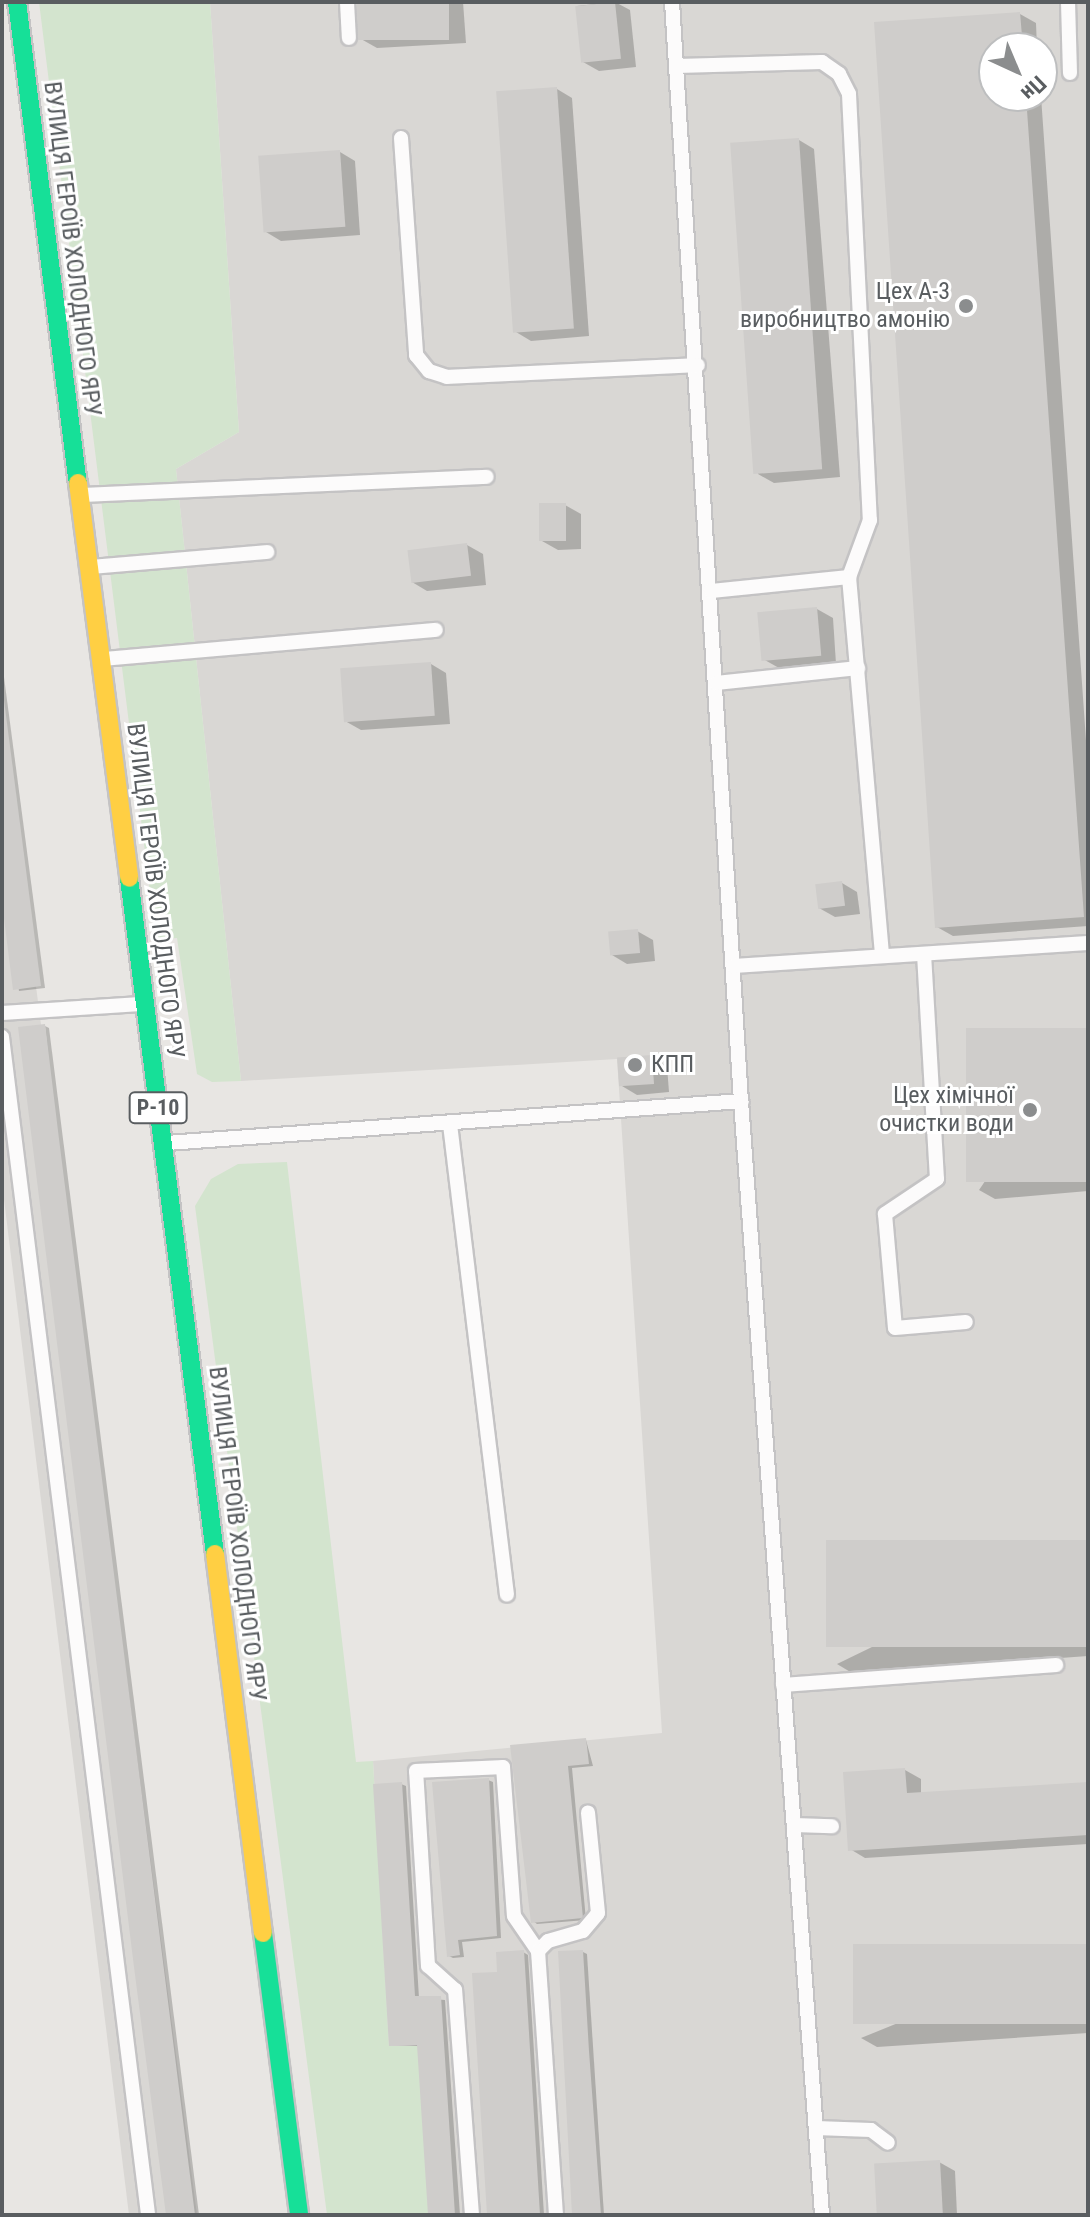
<!DOCTYPE html>
<html>
<head>
<meta charset="utf-8">
<style>
  body { margin:0 }
  #map { position:relative; width:1090px; height:2217px; overflow:hidden; background:#e8e6e3; font-family:"Roboto Condensed",sans-serif }
  div>[style] { position:absolute }
  .industrial>* { inset:0; background:#d9d7d4 }
  .green>* { inset:0; background:#d3e4ce }
  .shadow>* { inset:0; background:#0003 }
  .building>* { inset:0; background:#cfcdcb; transform-origin:0 0 }
  .roads { filter:drop-shadow(2px 0 #c4c3c4) drop-shadow(-2px 0 #c4c3c4) drop-shadow(0 2px #c4c3c4) drop-shadow(0 -2px #c4c3c4) }
  .lane>* { height:14px; margin:-7px; padding:0 7px; transform-origin:7px; border-radius:7px; background:#fcfbfb }
  .fast>* { height:18px; margin:-9px; padding:0 9px; transform-origin:9px; border-radius:9px; background:#16e098 }
  .slow>* { height:18px; margin:-9px; padding:0 9px; transform-origin:9px; border-radius:9px; background:#ffcf43 }
  .dots>* { width:22px; height:22px; translate:-50% -50%; box-sizing:border-box; border:4px solid #fff; border-radius:50% }
  span { translate:-50% -50%; white-space:nowrap; text-align:center; line-height:1.15; -webkit-text-stroke:6px #fff; paint-order:stroke }
  .shield-label span { padding:2px 6px; background:#fff; border:2px solid; border-radius:6px; -webkit-text-stroke-width:0 }
  .shield-label { font-size:22px; color:#595d60; font-weight:700 }
  .street-label { font-size:24px; color:#595d60 }
  .poi-label { font-size:24px; color:#595d60 }
  .right { translate:-100% -50%; text-align:right }
  .left { translate:0 -50%; text-align:left }
  .frame { position:absolute; inset:0; border:4px solid #595d60; pointer-events:none }
  .north { position:absolute; left:978px; top:32px; width:80px; height:80px; box-sizing:border-box; background:#fff; border:2px solid #bdbebf; border-radius:50%; rotate:136deg; font-size:22px; font-weight:700; line-height:32px; text-align:center; color:#595d60 }
  .north::after { content:''; display:block; margin:auto; width:28px; height:36px; background:#8b8d8e; clip-path:polygon(50% 0,100% 100%,50% 72%,0 100%) }
</style>
</head>
<body>
<div id="map">
  <div class="industrial">
    <div style="clip-path:polygon(evenodd,210px 2px,1088px 2px,1088px 2215px,430px 2215px,419px 2046px,389px 2047px,373px 1761px,662px 1733px,617px 1059px,241px 1081px,176px 469px,239px 432px,210px 2px,994px 48px,1042px 48px,1042px 96px,994px 96px,994px 48px)"></div>
    <div style="clip-path:polygon(2px 727px,197px 2215px,129px 2215px,2px 1183px)"></div>
  </div>
  <div class="green">
    <div style="clip-path:polygon(39px 2px,210px 2px,239px 432px,176px 469px,241px 1081px,212px 1082px,197px 1074px,177px 938px,156px 940px)"></div>
    <div style="clip-path:polygon(287px 1162px,356px 1762px,373px 1761px,389px 2046px,419px 2046px,430px 2215px,327px 2215px,195px 1206px,211px 1179px,238px 1164px)"></div>
  </div>
  <div class="shadow">
    <div style="clip-path:polygon(359px 2px,463px 2px,466px 43px,377px 48px,361px 39px)"></div>
    <div style="clip-path:polygon(615px 2px,630px 10px,636px 67px,599px 71px,583px 62px,577px 6px)"></div>
    <div style="clip-path:polygon(1020px 14px,1036px 23px,1037px 48px,994px 48px,994px 96px,1041px 96px,1088px 769px,1088px 926px,953px 936px,937px 927px,876px 24px)"></div>
    <div style="clip-path:polygon(557px 89px,572px 98px,589px 336px,531px 341px,516px 332px)"></div>
    <div style="clip-path:polygon(799px 140px,814px 149px,840px 477px,774px 483px,758px 474px)"></div>
    <div style="clip-path:polygon(340px 152px,355px 161px,360px 235px,281px 241px,266px 232px)"></div>
    <div style="clip-path:polygon(565px 505px,581px 514px,581px 549px,558px 550px,542px 541px)"></div>
    <div style="clip-path:polygon(467px 545px,483px 554px,486px 585px,427px 591px,412px 582px)"></div>
    <div style="clip-path:polygon(817px 609px,833px 618px,836px 664px,779px 668px,763px 659px)"></div>
    <div style="clip-path:polygon(2px 662px,45px 988px,19px 991px,2px 888px)"></div>
    <div style="clip-path:polygon(431px 664px,446px 673px,450px 724px,361px 730px,345px 721px)"></div>
    <div style="clip-path:polygon(842px 883px,857px 892px,860px 914px,835px 917px,819px 908px)"></div>
    <div style="clip-path:polygon(637px 931px,653px 940px,655px 961px,627px 964px,612px 955px)"></div>
    <div style="clip-path:polygon(45px 1026px,49px 1028px,199px 2215px,170px 2215px)"></div>
    <div style="clip-path:polygon(1088px 1030px,1088px 1191px,995px 1199px,979px 1190px)"></div>
    <div style="clip-path:polygon(651px 1057px,667px 1066px,669px 1092px,637px 1095px,622px 1086px)"></div>
    <div style="clip-path:polygon(1088px 1542px,1088px 1656px,852px 1673px,837px 1664px)"></div>
    <div style="clip-path:polygon(586px 1740px,593px 1766px,572px 1768px,586px 1920px,537px 1924px,533px 1921px,513px 1747px)"></div>
    <div style="clip-path:polygon(905px 1770px,921px 1779px,921px 1794px,1088px 1784px,1088px 1844px,865px 1858px,850px 1849px)"></div>
    <div style="clip-path:polygon(488px 1780px,493px 1782px,501px 1938px,462px 1942px,464px 1957px,453px 1958px,449px 1956px)"></div>
    <div style="clip-path:polygon(401px 1784px,406px 1786px,419px 1998px,445px 2000px,460px 2215px,430px 2215px,419px 2046px,391px 2045px)"></div>
    <div style="clip-path:polygon(1088px 1946px,1088px 2033px,877px 2047px,861px 2038px)"></div>
    <div style="clip-path:polygon(523px 1952px,528px 1955px,544px 2215px,489px 2215px,499px 1973px)"></div>
    <div style="clip-path:polygon(583px 1952px,587px 1954px,604px 2215px,574px 2215px)"></div>
    <div style="clip-path:polygon(939px 2162px,955px 2171px,957px 2215px,880px 2215px)"></div>
  </div>
  <div class="building">
    <div style="left:357px;top:2px;width:92px;height:38px"></div>
    <div style="left:615px;top:2px;width:57px;height:40px;rotate:84deg"></div>
    <div style="clip-path:polygon(1020px 12px,1023px 48px,994px 48px,994px 96px,1026px 96px,1084px 917px,935px 928px,874px 22px)"></div>
    <div style="left:557px;top:87px;width:242px;height:61px;rotate:86deg"></div>
    <div style="left:799px;top:138px;width:332px;height:69px;rotate:86deg"></div>
    <div style="left:340px;top:150px;width:77px;height:82px;rotate:86deg"></div>
    <div style="left:566px;top:503px;width:38px;height:27px;rotate:90deg"></div>
    <div style="left:467px;top:543px;width:33px;height:60px;rotate:83deg"></div>
    <div style="left:817px;top:607px;width:49px;height:60px;rotate:85deg"></div>
    <div style="left:431px;top:662px;width:54px;height:91px;rotate:86deg"></div>
    <div style="clip-path:polygon(4px 700px,41px 986px,13px 990px,2px 902px)"></div>
    <div style="left:842px;top:881px;width:25px;height:27px;rotate:83deg"></div>
    <div style="left:638px;top:929px;width:24px;height:30px;rotate:85deg"></div>
    <div style="clip-path:polygon(45px 1024px,59px 1139px,195px 2215px,166px 2215px,134px 1967px,18px 1027px)"></div>
    <div style="left:1088px;top:1028px;width:154px;height:122px;rotate:90deg"></div>
    <div style="left:652px;top:1055px;width:29px;height:35px;rotate:86deg"></div>
    <div style="left:1088px;top:1540px;width:107px;height:262px;rotate:90deg"></div>
    <div style="clip-path:polygon(586px 1738px,589px 1764px,568px 1766px,583px 1918px,531px 1923px,510px 1745px)"></div>
    <div style="clip-path:polygon(905px 1768px,907px 1793px,1088px 1782px,1088px 1835px,848px 1851px,843px 1772px)"></div>
    <div style="clip-path:polygon(489px 1778px,497px 1936px,458px 1940px,460px 1955px,447px 1957px,432px 1782px)"></div>
    <div style="clip-path:polygon(402px 1782px,415px 1996px,441px 1996px,455px 2215px,428px 2215px,417px 2045px,389px 2046px,373px 1784px)"></div>
    <div style="left:1088px;top:1944px;width:80px;height:235px;rotate:90deg"></div>
    <div style="clip-path:polygon(524px 1950px,540px 2215px,487px 2215px,472px 1973px,497px 1972px,496px 1952px)"></div>
    <div style="clip-path:polygon(583px 1950px,589px 2051px,601px 2215px,572px 2215px,558px 1951px)"></div>
    <div style="left:940px;top:2160px;width:55px;height:66px;rotate:87deg"></div>
  </div>
  <div class="roads">
    <div class="lane">
      <div style="left:347px;top:2px;width:36px;rotate:87deg"></div>
      <div style="left:672px;top:2px;width:1101px;rotate:86.41deg"></div>
      <div style="left:741px;top:1101px;width:1117px;rotate:85.84deg"></div>
      <div style="left:1068px;top:2px;width:71px;rotate:88.4deg"></div>
      <div style="left:677px;top:66px;width:145px;rotate:-1.6deg"></div>
      <div style="left:822px;top:62px;width:21px;rotate:35deg"></div>
      <div style="left:839px;top:74px;width:22px;rotate:63deg"></div>
      <div style="left:849px;top:94px;width:427px;rotate:87.2deg"></div>
      <div style="left:870px;top:520px;width:61px;rotate:110.2deg"></div>
      <div style="left:849px;top:577px;width:380px;rotate:85deg"></div>
      <div style="left:401px;top:138px;width:218px;rotate:86deg"></div>
      <div style="left:416px;top:355px;width:21px;rotate:51deg"></div>
      <div style="left:429px;top:371px;width:19px;rotate:18deg"></div>
      <div style="left:447px;top:377px;width:251px;rotate:-2.7deg"></div>
      <div style="left:84px;top:495px;width:403px;rotate:-2.6deg"></div>
      <div style="left:92px;top:567px;width:176px;rotate:-4.9deg"></div>
      <div style="left:711px;top:591px;width:139px;rotate:-5.8deg"></div>
      <div style="left:103px;top:659px;width:334px;rotate:-5deg"></div>
      <div style="left:716px;top:683px;width:143px;rotate:-6deg"></div>
      <div style="left:924px;top:954px;width:225px;rotate:86.7deg"></div>
      <div style="left:937px;top:1179px;width:63px;rotate:146.1deg"></div>
      <div style="left:885px;top:1214px;width:114px;rotate:85deg"></div>
      <div style="left:895px;top:1328px;width:71px;rotate:-4.8deg"></div>
      <div style="left:733px;top:966px;width:356px;rotate:-3.7deg"></div>
      <div style="left:2px;top:1013px;width:139px;rotate:-3.7deg"></div>
      <div style="left:2px;top:1037px;width:1187px;rotate:82.93deg"></div>
      <div style="left:450px;top:1124px;width:474px;rotate:83.1deg"></div>
      <div style="left:167px;top:1143px;width:576px;rotate:-4.18deg"></div>
      <div style="left:783px;top:1685px;width:274px;rotate:-4.2deg"></div>
      <div style="left:794px;top:1825px;width:38px;rotate:2deg"></div>
      <div style="left:538px;top:1951px;width:14px;rotate:-45deg"></div>
      <div style="left:548px;top:1941px;width:36px;rotate:-16deg"></div>
      <div style="left:583px;top:1931px;width:23px;rotate:-50deg"></div>
      <div style="left:598px;top:1913px;width:101px;rotate:-95.7deg"></div>
      <div style="left:816px;top:2128px;width:55px;rotate:2.1deg"></div>
      <div style="left:871px;top:2130px;width:21px;rotate:37deg"></div>
      <div style="left:472px;top:2215px;width:226px;rotate:-94.3deg"></div>
      <div style="left:455px;top:1990px;width:36px;rotate:-138deg"></div>
      <div style="left:428px;top:1966px;width:195px;rotate:-93.5deg"></div>
      <div style="left:416px;top:1771px;width:87px;rotate:-2.6deg"></div>
      <div style="left:503px;top:1767px;width:149px;rotate:85.8deg"></div>
      <div style="left:514px;top:1916px;width:42px;rotate:55.6deg"></div>
      <div style="left:538px;top:1951px;width:265px;rotate:86.1deg"></div>
    </div>
    <div class="fast">
      <div style="left:17px;top:2px;width:485px;rotate:82.8deg"></div>
      <div style="left:129px;top:878px;width:681px;rotate:82.75deg"></div>
      <div style="left:263px;top:1933px;width:284px;rotate:82.7deg"></div>
    </div>
    <div class="slow">
      <div style="left:78px;top:483px;width:398px;rotate:82.6deg"></div>
      <div style="left:215px;top:1554px;width:382px;rotate:82.8deg"></div>
    </div>
  </div>
  <div class="dots">
    <div style="left:966px;top:306px;background:#8b8d8e"></div>
    <div style="left:635px;top:1065px;background:#8b8d8e"></div>
    <div style="left:1030px;top:1110px;background:#8b8d8e"></div>
  </div>
  <div class="shield-label">
    <span style="left:158px;top:1108px">Р-10</span>
  </div>
  <div class="street-label">
    <span style="left:72px;top:249px;rotate:83deg">ВУЛИЦЯ ГЕРОЇВ ХОЛОДНОГО ЯРУ</span>
    <span style="left:155px;top:891px;rotate:83deg">ВУЛИЦЯ ГЕРОЇВ ХОЛОДНОГО ЯРУ</span>
    <span style="left:237px;top:1534px;rotate:83deg">ВУЛИЦЯ ГЕРОЇВ ХОЛОДНОГО ЯРУ</span>
  </div>
  <div class="poi-label">
    <span class="right" style="left:950px;top:306px">Цех А-3<br>виробництво амонію</span>
    <span class="left" style="left:651px;top:1065px">КПП</span>
    <span class="right" style="left:1014px;top:1110px">Цех хімічної<br>очистки води</span>
  </div>
  <div class="frame"></div>
  <div class="north">Пн</div>
</div>
</body>
</html>
